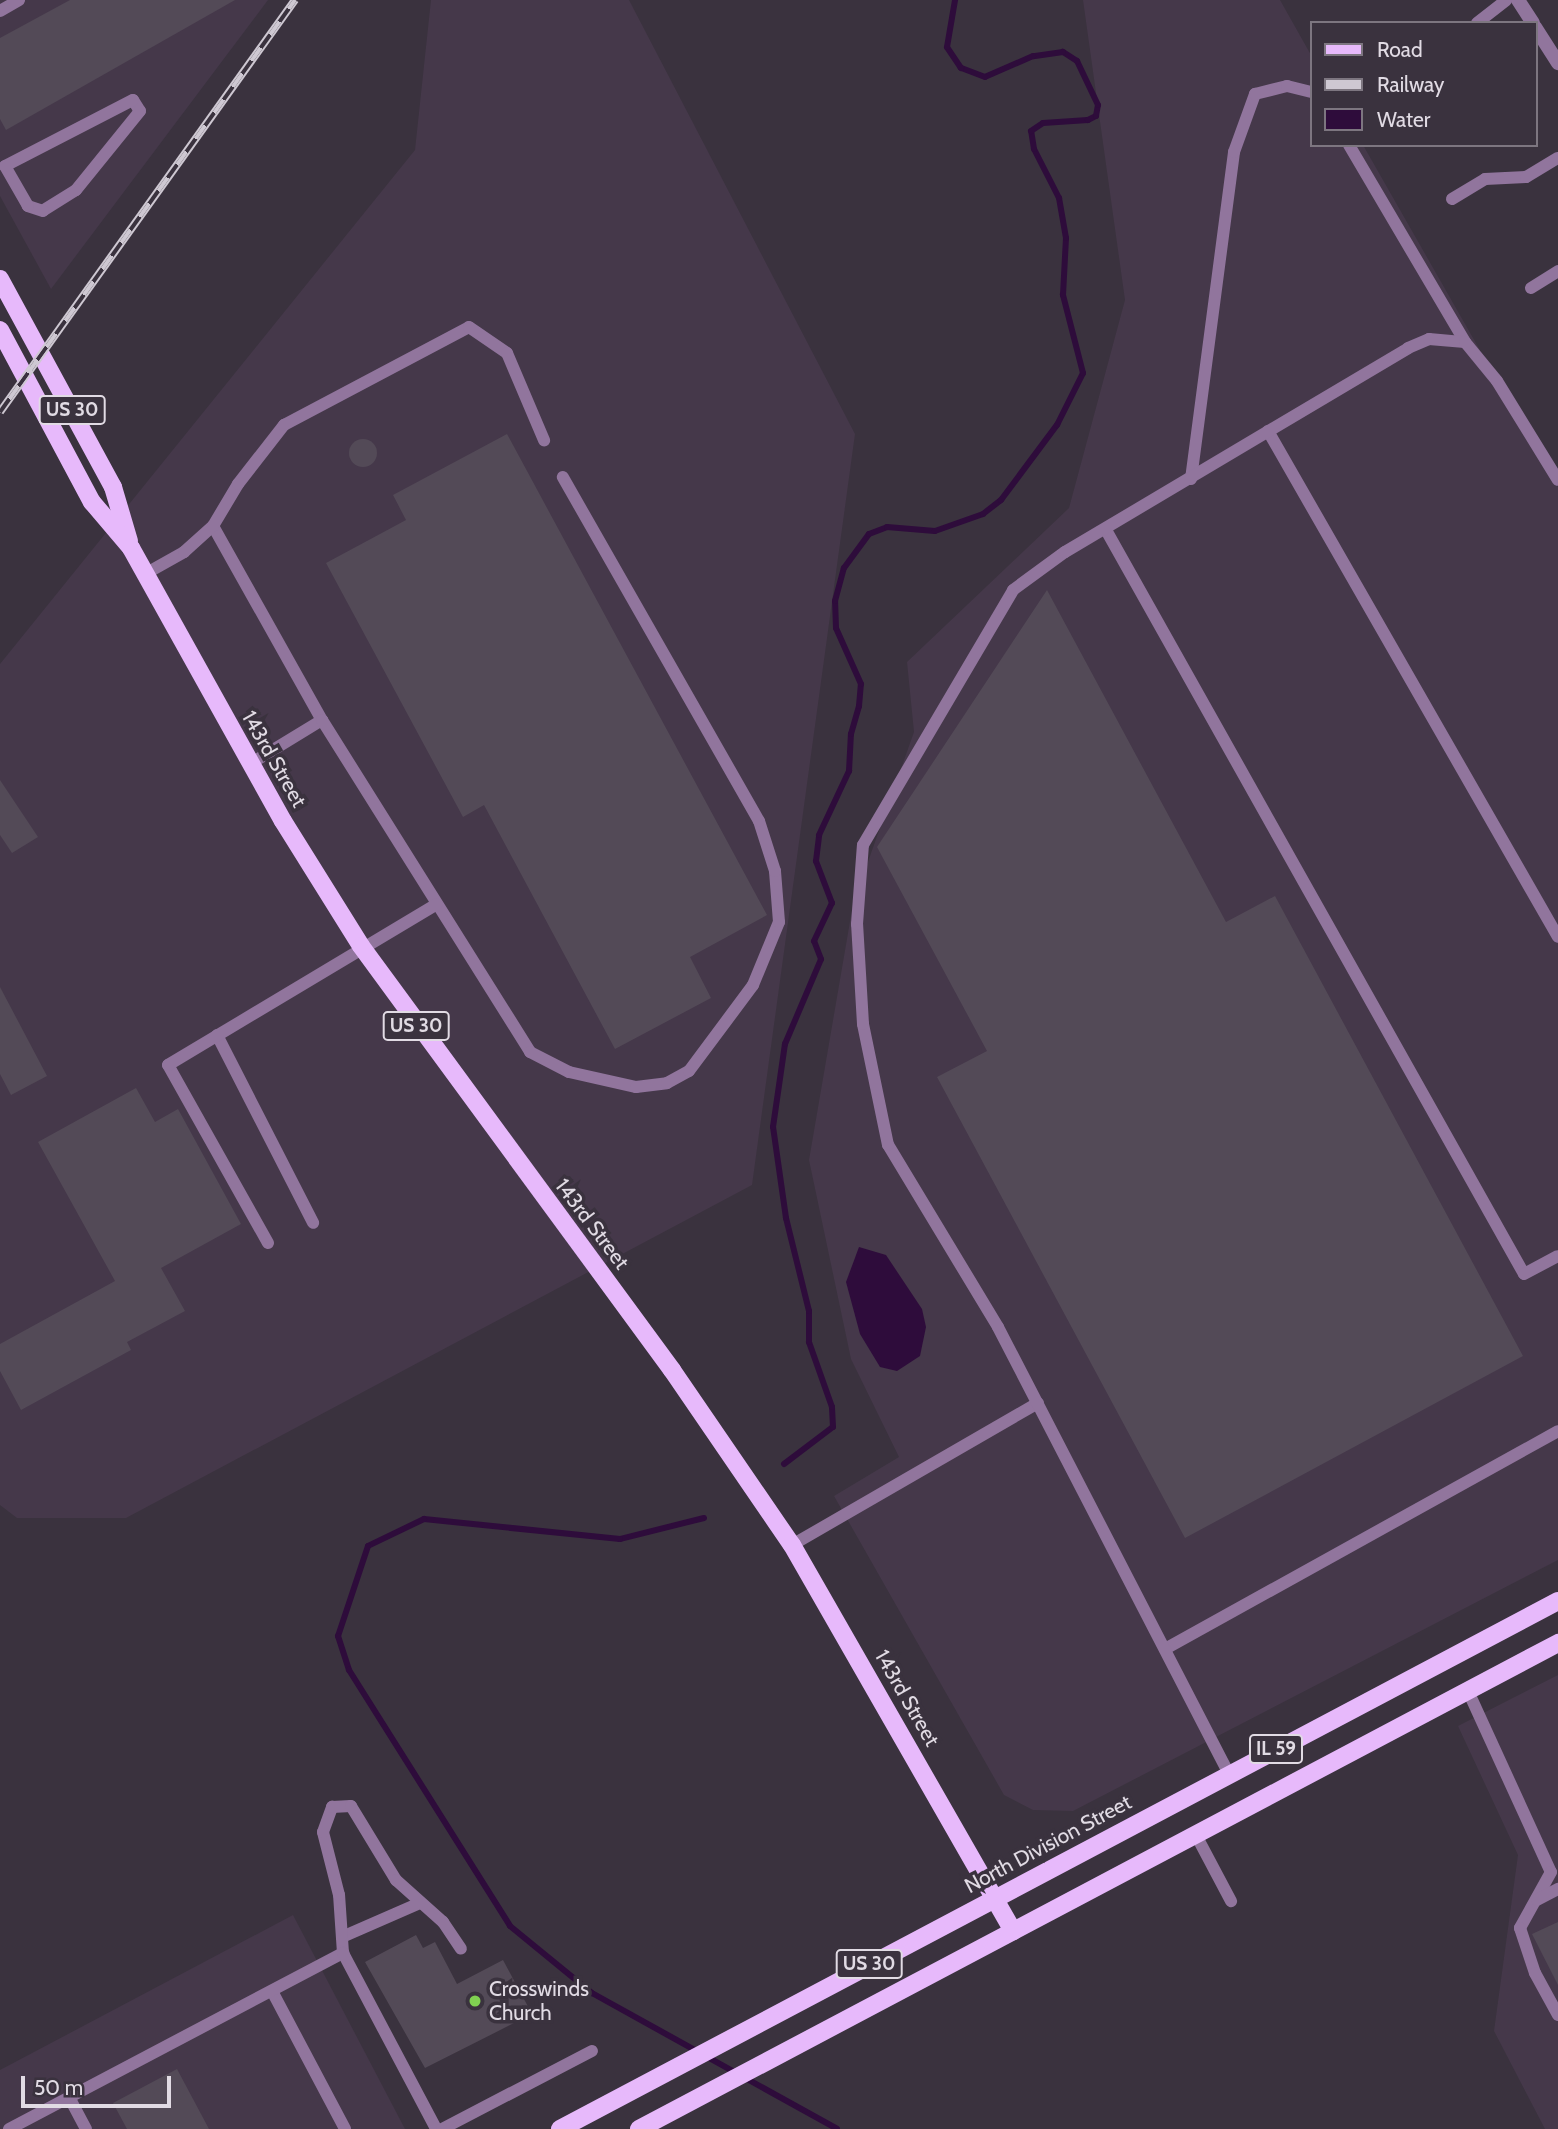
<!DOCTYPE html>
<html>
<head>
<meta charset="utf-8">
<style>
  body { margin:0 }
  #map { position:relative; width:1558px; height:2129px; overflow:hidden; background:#3a323e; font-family:Cabin,sans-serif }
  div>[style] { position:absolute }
  .built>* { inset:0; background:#45384a }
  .water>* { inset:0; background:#2e0c3b }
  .stream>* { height:6px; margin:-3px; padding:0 3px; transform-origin:3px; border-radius:3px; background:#2e0c3b }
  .building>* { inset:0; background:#534a57 }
  .round { border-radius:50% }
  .service>* { height:12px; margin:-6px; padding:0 6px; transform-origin:6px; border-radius:6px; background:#91759d }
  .minor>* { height:14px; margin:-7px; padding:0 7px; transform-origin:7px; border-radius:7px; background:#91759d }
  .primary>* { height:18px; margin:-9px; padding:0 9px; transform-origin:9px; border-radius:9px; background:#e7b9fb }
  .rail>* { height:8px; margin-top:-4px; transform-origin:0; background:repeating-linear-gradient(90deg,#3a323e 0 16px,#cec8d2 0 32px); box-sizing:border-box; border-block:2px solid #cec8d2 }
  .dots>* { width:19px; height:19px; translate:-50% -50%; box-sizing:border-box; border:4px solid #3a323e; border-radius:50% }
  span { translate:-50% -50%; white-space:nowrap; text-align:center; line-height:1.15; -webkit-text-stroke:7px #3a323e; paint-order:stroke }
  .shield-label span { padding:2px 5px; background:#3a323e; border:2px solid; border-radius:5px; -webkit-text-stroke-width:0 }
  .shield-label { font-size:19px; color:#e1dbe4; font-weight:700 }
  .street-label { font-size:21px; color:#e1dbe4 }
  .poi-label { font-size:21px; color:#e1dbe4 }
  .left { translate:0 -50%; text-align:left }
  .legend { position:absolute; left:1310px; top:21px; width:228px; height:126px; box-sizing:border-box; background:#3a323e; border:2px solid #7d7680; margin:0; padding:9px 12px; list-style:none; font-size:21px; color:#e1dbe4 }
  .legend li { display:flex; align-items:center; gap:14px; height:35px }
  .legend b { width:35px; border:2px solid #7d7680 }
  .scale { position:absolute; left:21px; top:2076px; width:150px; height:32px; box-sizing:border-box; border:4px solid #e1dbe4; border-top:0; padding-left:9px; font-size:21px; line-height:24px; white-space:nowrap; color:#e1dbe4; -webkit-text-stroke:5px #3a323e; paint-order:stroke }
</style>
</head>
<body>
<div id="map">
  <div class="built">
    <div style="clip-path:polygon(0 0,268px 0,51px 289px,0 196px)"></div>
    <div style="clip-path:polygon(431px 0,629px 0,855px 434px,752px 1185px,126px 1518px,17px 1518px,0 1505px,0 664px,415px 150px)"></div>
    <div style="clip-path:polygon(1083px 0,1280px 0,1311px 55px,1311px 145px,1363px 145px,1558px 487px,1558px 1560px,1073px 1811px,1033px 1810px,1004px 1795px,834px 1496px,899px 1457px,851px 1359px,809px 1160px,853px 904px,914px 732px,907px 662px,1069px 508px,1125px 300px)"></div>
    <div style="clip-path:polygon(1558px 1675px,1558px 2129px,1545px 2129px,1494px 2031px,1518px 1855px,1458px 1726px)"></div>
    <div style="clip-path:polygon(293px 1915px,405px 2129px,0 2129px,0 2070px)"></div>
  </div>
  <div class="water">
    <div style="clip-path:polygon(859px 1247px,886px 1255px,922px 1309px,926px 1327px,920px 1356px,897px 1371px,880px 1367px,860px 1334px,846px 1282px)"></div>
  </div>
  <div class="stream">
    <div style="left:784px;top:1464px;width:61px;rotate:-37.1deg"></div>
    <div style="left:833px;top:1427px;width:20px;rotate:-93deg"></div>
    <div style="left:832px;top:1407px;width:69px;rotate:-109.5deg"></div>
    <div style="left:809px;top:1342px;width:31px;rotate:-90deg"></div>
    <div style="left:809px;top:1311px;width:96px;rotate:-103.9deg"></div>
    <div style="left:786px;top:1218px;width:92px;rotate:-98.1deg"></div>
    <div style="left:773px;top:1127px;width:84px;rotate:-81.8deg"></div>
    <div style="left:785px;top:1044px;width:92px;rotate:-67deg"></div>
    <div style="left:821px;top:959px;width:19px;rotate:-111deg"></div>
    <div style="left:814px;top:941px;width:42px;rotate:-64.7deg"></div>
    <div style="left:832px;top:903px;width:45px;rotate:-110.9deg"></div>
    <div style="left:816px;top:861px;width:26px;rotate:-83deg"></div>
    <div style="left:819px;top:835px;width:71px;rotate:-64.9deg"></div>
    <div style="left:849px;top:771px;width:37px;rotate:-87deg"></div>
    <div style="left:851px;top:734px;width:29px;rotate:-74deg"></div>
    <div style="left:859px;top:706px;width:22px;rotate:-85deg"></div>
    <div style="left:861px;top:684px;width:61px;rotate:-114.1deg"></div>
    <div style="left:836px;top:628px;width:27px;rotate:-92deg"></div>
    <div style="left:835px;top:601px;width:34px;rotate:-75deg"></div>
    <div style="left:844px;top:568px;width:42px;rotate:-53.7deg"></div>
    <div style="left:869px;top:534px;width:19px;rotate:-21deg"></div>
    <div style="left:887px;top:527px;width:48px;rotate:4.8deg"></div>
    <div style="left:935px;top:531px;width:51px;rotate:-19.5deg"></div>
    <div style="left:983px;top:514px;width:23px;rotate:-38deg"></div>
    <div style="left:1001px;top:500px;width:94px;rotate:-53.3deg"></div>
    <div style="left:1057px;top:425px;width:58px;rotate:-63.4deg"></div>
    <div style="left:1083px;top:373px;width:81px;rotate:-104.4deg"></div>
    <div style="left:1063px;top:295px;width:57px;rotate:-87deg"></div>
    <div style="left:1066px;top:238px;width:41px;rotate:-99.9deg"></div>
    <div style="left:1059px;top:198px;width:55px;rotate:-117deg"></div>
    <div style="left:1034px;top:149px;width:18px;rotate:-99deg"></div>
    <div style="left:1031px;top:131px;width:14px;rotate:-34deg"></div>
    <div style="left:1043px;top:123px;width:45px;rotate:-3.8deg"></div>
    <div style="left:1088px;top:120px;width:9px;rotate:-27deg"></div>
    <div style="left:1096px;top:116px;width:11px;rotate:-80deg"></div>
    <div style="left:1098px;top:105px;width:49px;rotate:-115.5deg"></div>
    <div style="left:1077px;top:61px;width:17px;rotate:-147deg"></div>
    <div style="left:1063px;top:52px;width:30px;rotate:172deg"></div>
    <div style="left:1033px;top:56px;width:52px;rotate:156.4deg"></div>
    <div style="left:985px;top:77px;width:26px;rotate:-159deg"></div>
    <div style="left:961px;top:68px;width:25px;rotate:-124deg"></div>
    <div style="left:947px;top:47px;width:48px;rotate:-80.3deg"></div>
    <div style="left:704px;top:1518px;width:87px;rotate:166deg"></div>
    <div style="left:620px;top:1539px;width:197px;rotate:-174.2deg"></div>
    <div style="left:424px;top:1519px;width:62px;rotate:154.3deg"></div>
    <div style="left:368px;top:1546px;width:95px;rotate:108.4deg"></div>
    <div style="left:338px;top:1636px;width:36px;rotate:72deg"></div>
    <div style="left:349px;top:1670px;width:302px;rotate:57.8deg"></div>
    <div style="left:510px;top:1926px;width:106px;rotate:39.3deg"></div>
    <div style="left:592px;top:1993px;width:280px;rotate:29deg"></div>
  </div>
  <div class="building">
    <div style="clip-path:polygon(70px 0,235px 0,6px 130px,0 119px,0 38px)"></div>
    <div style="clip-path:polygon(507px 434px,767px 915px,690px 957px,711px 998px,615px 1049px,484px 805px,463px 817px,326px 563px,406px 520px,393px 495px)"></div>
    <div class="round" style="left:349px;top:439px;width:28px;height:28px"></div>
    <div style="clip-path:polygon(1047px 590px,1226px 922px,1275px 896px,1523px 1356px,1185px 1538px,937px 1077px,987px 1051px,877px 847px)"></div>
    <div style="clip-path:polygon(0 780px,38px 837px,12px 853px,0 835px)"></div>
    <div style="clip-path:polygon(0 987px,47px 1076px,11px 1095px,0 1074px)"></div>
    <div style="clip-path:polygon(136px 1088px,155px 1122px,178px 1109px,241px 1224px,161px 1268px,185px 1311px,127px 1342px,131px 1350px,21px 1410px,0 1371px,0 1344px,115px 1281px,38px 1142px)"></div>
    <div style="clip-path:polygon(1558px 1922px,1558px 1985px,1532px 1934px)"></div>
    <div style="clip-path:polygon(416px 1935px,423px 1948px,435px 1942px,457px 1984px,503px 1960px,532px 2014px,425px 2068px,365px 1962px)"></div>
    <div style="clip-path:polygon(177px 2069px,209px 2129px,127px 2129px,113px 2103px)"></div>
  </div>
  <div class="service">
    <div style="left:0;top:11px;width:22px;rotate:-30deg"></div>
    <div style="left:1477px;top:23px;width:37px;rotate:-38deg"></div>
    <div style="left:133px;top:100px;width:13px;rotate:58deg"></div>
    <div style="left:140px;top:111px;width:102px;rotate:129deg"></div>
    <div style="left:76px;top:190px;width:39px;rotate:148deg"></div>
    <div style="left:43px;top:211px;width:16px;rotate:-162deg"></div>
    <div style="left:28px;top:206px;width:46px;rotate:-119.9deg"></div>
    <div style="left:5px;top:166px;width:144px;rotate:-27.3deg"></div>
    <div style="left:1349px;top:145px;width:229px;rotate:59.5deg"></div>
    <div style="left:1452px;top:199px;width:39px;rotate:-31deg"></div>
    <div style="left:1485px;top:179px;width:41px;rotate:-2.8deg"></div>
    <div style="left:1526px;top:177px;width:37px;rotate:-31deg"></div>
    <div style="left:1531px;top:288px;width:32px;rotate:-32deg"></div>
    <div style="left:1268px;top:431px;width:583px;rotate:60.18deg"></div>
    <div style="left:1191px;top:479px;width:330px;rotate:-82.5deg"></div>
    <div style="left:1234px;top:152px;width:62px;rotate:-70.1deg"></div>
    <div style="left:1255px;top:94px;width:33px;rotate:-14deg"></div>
    <div style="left:1287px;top:86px;width:25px;rotate:14deg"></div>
    <div style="left:213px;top:526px;width:223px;rotate:60.7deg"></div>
    <div style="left:322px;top:720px;width:84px;rotate:148.6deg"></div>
    <div style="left:1106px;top:530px;width:853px;rotate:60.67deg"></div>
    <div style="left:1524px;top:1274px;width:38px;rotate:-28deg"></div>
    <div style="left:145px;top:574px;width:45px;rotate:-29.4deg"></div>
    <div style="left:184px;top:552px;width:39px;rotate:-42deg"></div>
    <div style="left:213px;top:526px;width:49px;rotate:-59.2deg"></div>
    <div style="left:238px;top:484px;width:75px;rotate:-52.1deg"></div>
    <div style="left:284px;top:425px;width:209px;rotate:-27.9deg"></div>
    <div style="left:469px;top:327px;width:46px;rotate:34.4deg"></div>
    <div style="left:507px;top:353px;width:95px;rotate:67deg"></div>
    <div style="left:322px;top:720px;width:392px;rotate:57.9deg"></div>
    <div style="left:530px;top:1052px;width:44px;rotate:27.1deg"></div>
    <div style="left:569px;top:1072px;width:69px;rotate:12.6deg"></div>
    <div style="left:636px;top:1087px;width:31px;rotate:-7deg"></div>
    <div style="left:667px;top:1083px;width:25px;rotate:-29deg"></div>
    <div style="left:689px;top:1071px;width:107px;rotate:-53.3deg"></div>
    <div style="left:753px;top:985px;width:68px;rotate:-67.6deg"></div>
    <div style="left:779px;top:922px;width:51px;rotate:-94.5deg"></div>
    <div style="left:775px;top:871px;width:52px;rotate:-107.7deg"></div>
    <div style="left:759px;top:821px;width:396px;rotate:-119.7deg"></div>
    <div style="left:217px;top:1035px;width:211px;rotate:62.9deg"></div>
    <div style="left:268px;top:1243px;width:204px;rotate:-119.3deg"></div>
    <div style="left:168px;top:1065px;width:313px;rotate:-30.9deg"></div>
    <div style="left:792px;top:1545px;width:284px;rotate:-30deg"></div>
    <div style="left:1165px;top:1649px;width:449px;rotate:-29deg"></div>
    <div style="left:1468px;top:1691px;width:199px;rotate:65.4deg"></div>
    <div style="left:1551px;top:1872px;width:64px;rotate:119deg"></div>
    <div style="left:1520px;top:1928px;width:47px;rotate:71.6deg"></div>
    <div style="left:1535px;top:1973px;width:48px;rotate:61.3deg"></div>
    <div style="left:1229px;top:1774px;width:503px;rotate:-117.33deg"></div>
    <div style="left:998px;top:1327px;width:213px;rotate:-121.1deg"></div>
    <div style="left:888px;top:1145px;width:124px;rotate:-101.7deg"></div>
    <div style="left:863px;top:1024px;width:100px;rotate:-93.4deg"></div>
    <div style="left:857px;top:924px;width:79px;rotate:-85.7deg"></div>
    <div style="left:863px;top:845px;width:296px;rotate:-59.5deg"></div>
    <div style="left:1013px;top:590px;width:64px;rotate:-36.2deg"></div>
    <div style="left:1065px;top:552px;width:399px;rotate:-30.7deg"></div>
    <div style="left:1408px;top:348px;width:23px;rotate:-23deg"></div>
    <div style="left:1429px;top:339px;width:36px;rotate:5deg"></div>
    <div style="left:1465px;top:342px;width:50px;rotate:50.6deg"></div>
    <div style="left:1497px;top:381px;width:116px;rotate:58.4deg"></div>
    <div style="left:1196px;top:1835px;width:75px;rotate:62.1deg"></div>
    <div style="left:1537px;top:1900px;width:24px;rotate:-28deg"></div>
    <div style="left:342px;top:1937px;width:85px;rotate:-23.6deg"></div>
    <div style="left:343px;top:1953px;width:58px;rotate:-93.9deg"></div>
    <div style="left:339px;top:1895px;width:65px;rotate:-104.3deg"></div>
    <div style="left:323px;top:1832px;width:27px;rotate:-70deg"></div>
    <div style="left:332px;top:1807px;width:19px;rotate:-3deg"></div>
    <div style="left:351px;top:1806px;width:87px;rotate:58.7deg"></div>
    <div style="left:396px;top:1880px;width:63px;rotate:41.8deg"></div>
    <div style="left:443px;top:1922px;width:32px;rotate:56deg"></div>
    <div style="left:272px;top:1991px;width:156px;rotate:62.1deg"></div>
    <div style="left:69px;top:2097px;width:36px;rotate:62deg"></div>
    <div style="left:9px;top:2129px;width:378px;rotate:-27.8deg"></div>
    <div style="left:343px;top:1953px;width:199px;rotate:62.1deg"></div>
    <div style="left:442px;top:2129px;width:169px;rotate:-27.5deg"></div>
  </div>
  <div class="minor">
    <div style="left:1518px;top:0;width:27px;rotate:57deg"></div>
    <div style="left:1535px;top:27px;width:43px;rotate:57.4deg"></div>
  </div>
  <div class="primary">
    <div style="left:0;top:279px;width:237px;rotate:61.5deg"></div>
    <div style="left:113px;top:487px;width:56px;rotate:73.5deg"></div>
    <div style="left:0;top:330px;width:195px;rotate:61.9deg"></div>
    <div style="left:92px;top:502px;width:60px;rotate:49.7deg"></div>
    <div style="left:131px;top:548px;width:312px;rotate:60.9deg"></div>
    <div style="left:283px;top:821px;width:147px;rotate:58deg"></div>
    <div style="left:361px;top:946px;width:526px;rotate:53.74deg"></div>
    <div style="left:672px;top:1370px;width:212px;rotate:55.6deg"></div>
    <div style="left:792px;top:1545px;width:445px;rotate:60.2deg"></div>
    <div style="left:560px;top:2129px;width:1129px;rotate:-27.88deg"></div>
    <div style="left:639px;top:2129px;width:1040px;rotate:-27.87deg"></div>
  </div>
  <div class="rail">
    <div style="left:0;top:412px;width:507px;rotate:-54.4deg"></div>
  </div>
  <div class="dots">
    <div style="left:475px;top:2001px;background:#80d051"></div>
  </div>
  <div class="shield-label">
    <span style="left:72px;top:410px">US 30</span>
    <span style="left:416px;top:1026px">US 30</span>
    <span style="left:1276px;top:1749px">IL 59</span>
    <span style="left:869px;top:1964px">US 30</span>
  </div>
  <div class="street-label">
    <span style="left:274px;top:759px;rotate:60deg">143rd Street</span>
    <span style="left:592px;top:1224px;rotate:53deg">143rd Street</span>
    <span style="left:907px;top:1698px;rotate:60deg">143rd Street</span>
    <span style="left:1048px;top:1844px;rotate:-28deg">North Division Street</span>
  </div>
  <div class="poi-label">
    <span class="left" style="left:489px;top:2001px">Crosswinds<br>Church</span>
  </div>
  <ul class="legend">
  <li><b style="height:9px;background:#e7b9fb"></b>Road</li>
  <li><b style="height:9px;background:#cec8d2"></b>Railway</li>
  <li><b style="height:19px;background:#2e0c3b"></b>Water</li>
  </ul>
  <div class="scale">50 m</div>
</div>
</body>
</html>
